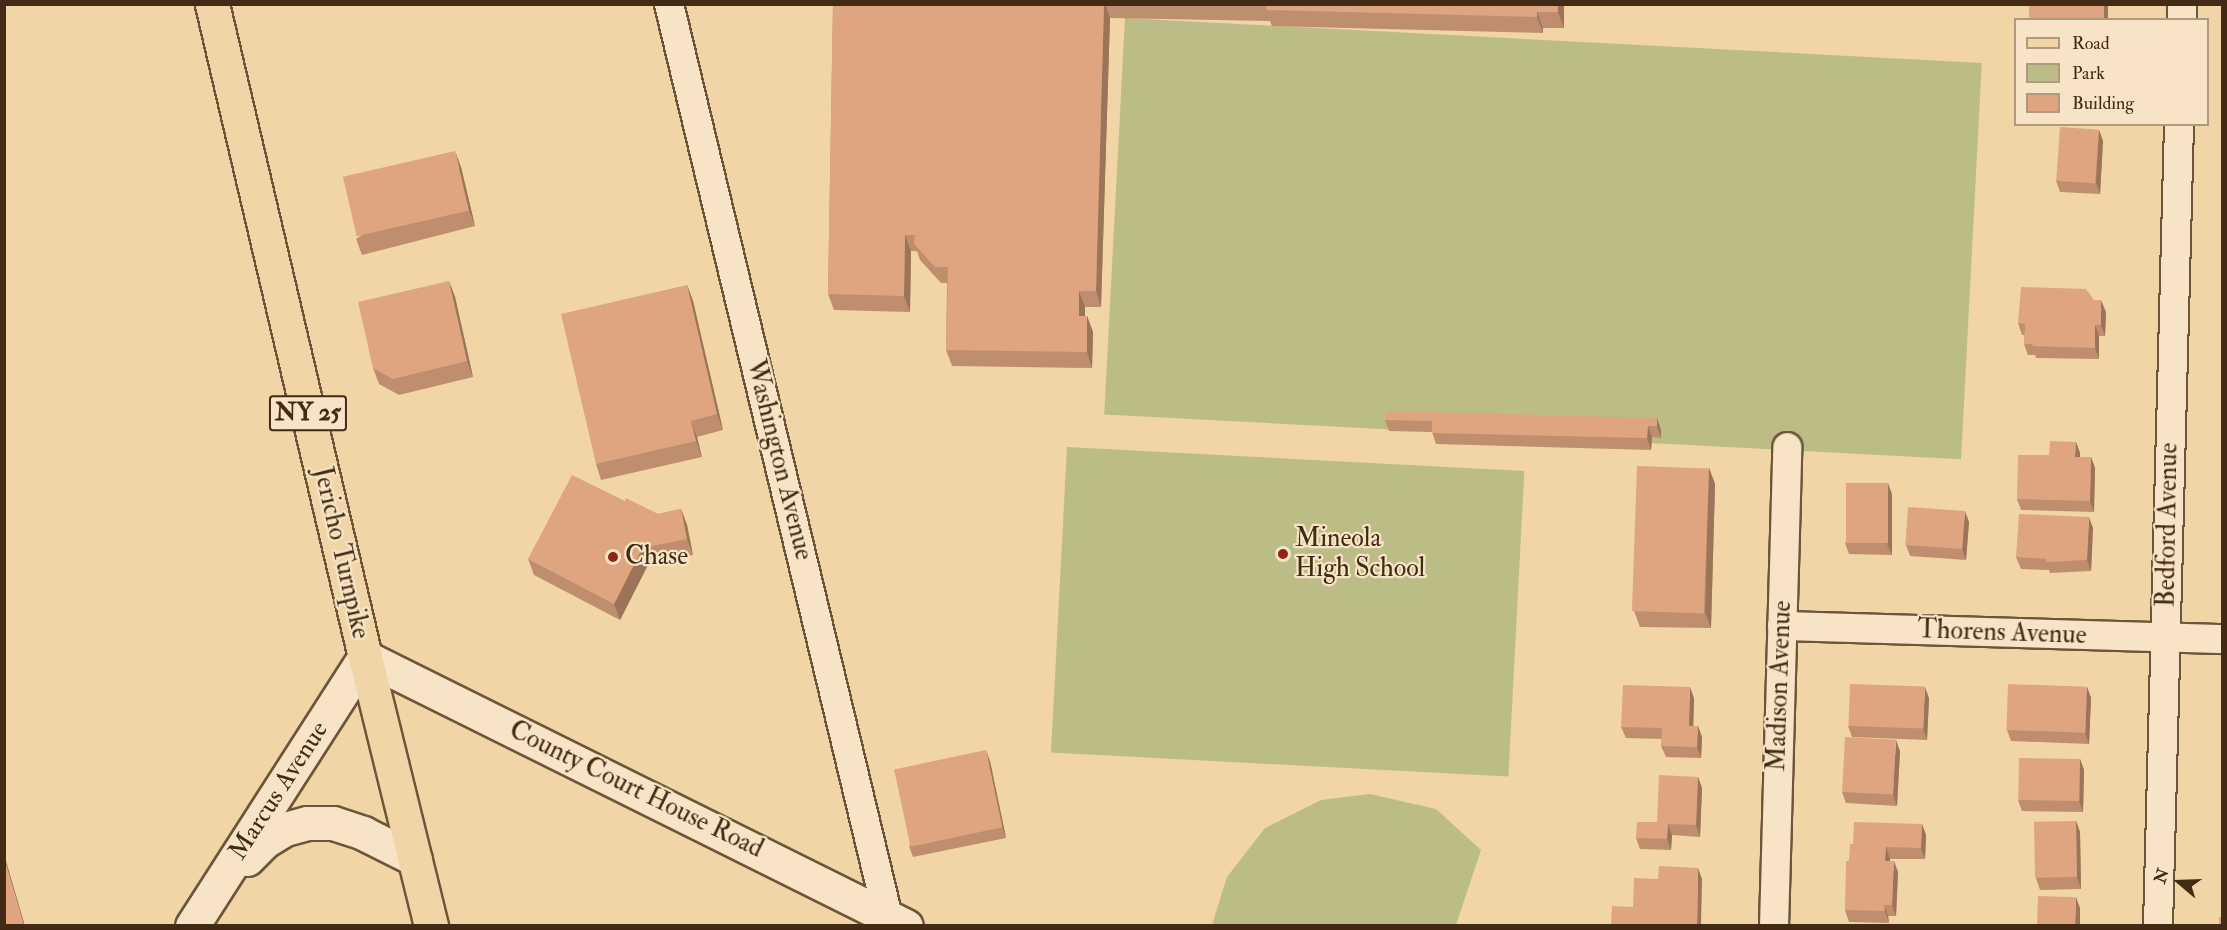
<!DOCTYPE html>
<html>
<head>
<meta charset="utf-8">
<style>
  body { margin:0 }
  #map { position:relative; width:2227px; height:930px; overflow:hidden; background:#f2d5a7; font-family:"IM FELL Double Pica",serif }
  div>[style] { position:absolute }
  .green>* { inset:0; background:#bcbd86; transform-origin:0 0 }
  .roads { filter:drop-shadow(2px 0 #6e5539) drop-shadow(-2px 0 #6e5539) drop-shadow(0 2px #6e5539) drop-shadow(0 -2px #6e5539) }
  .minor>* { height:28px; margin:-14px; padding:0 14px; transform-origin:14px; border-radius:14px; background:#f7e4c6 }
  .secondary>* { height:33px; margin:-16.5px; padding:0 16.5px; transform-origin:16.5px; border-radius:16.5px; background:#f7e4c6 }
  .primary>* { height:33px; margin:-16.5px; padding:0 16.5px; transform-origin:16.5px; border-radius:16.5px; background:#f2d5a7 }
  .wall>* { inset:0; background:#bf8e6e }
  .shaded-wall>* { inset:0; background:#9b745a }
  .building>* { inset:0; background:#dea580; transform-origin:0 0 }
  .dots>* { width:16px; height:16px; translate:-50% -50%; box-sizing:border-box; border:3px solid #f7e4c6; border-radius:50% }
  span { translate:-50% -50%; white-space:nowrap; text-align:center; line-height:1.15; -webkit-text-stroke:4.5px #f7e4c6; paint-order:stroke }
  .shield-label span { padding:2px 4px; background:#f7e4c6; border:2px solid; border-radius:4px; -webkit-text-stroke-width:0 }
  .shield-label { font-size:24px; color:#422a14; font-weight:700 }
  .street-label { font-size:26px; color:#422a14 }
  .poi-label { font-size:26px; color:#422a14 }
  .left { translate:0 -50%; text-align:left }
  .frame { position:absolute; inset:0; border:6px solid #422a14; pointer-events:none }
  .legend { position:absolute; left:2014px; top:18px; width:195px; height:108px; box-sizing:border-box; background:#f7e4c6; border:2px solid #af9a7f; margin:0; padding:8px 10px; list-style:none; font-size:18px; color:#422a14 }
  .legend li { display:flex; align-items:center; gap:12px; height:30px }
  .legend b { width:30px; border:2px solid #af9a7f }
  .north { position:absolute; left:2149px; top:852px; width:60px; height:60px; -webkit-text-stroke:4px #f7e4c6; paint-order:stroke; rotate:289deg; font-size:16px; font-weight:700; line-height:24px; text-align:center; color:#422a14 }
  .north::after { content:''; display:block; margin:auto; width:21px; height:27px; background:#422a14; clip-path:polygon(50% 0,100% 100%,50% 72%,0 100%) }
</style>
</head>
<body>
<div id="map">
  <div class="green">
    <div style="left:1125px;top:18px;width:858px;height:397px;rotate:3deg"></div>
    <div style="left:1067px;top:447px;width:458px;height:306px;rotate:3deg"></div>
    <div style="clip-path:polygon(1370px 794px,1436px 809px,1481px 850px,1456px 925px,1212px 925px,1227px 877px,1265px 828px,1321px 800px)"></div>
  </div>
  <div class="roads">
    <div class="minor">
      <div style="left:669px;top:4px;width:939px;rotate:76.51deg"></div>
      <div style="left:2182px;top:20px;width:16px;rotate:-90deg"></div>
      <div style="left:1782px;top:626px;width:440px;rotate:1.7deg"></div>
      <div style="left:1774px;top:926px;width:479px;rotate:-88.4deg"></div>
      <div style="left:2158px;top:926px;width:802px;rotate:-88.5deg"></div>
    </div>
    <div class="secondary">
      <div style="left:247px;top:859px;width:25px;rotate:-45deg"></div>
      <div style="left:265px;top:841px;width:23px;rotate:-31deg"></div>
      <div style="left:285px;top:829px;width:23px;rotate:-15deg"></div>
      <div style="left:307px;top:823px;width:26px"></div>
      <div style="left:333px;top:823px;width:32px;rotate:18deg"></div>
      <div style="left:363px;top:833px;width:58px;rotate:26.6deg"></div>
      <div style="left:192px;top:926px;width:320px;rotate:-57.3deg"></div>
      <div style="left:365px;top:657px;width:604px;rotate:26.44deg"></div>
    </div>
    <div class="primary">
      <div style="left:212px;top:4px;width:671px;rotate:76.81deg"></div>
      <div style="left:365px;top:657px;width:277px;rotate:76.2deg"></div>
    </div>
  </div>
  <div class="wall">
    <div style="clip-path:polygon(833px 4px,1564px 4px,1564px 28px,1543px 28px,1543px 33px,1272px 26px,1270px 21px,1110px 18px,1101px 307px,1085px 307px,1085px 316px,1087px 316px,1093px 332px,1092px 368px,952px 366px,946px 350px,947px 283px,941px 283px,920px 260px,917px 251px,911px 251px,910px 312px,834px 310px,828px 294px)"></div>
    <div style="clip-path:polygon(2099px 130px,2103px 141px,2100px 194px,2060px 192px,2056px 181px)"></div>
    <div style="clip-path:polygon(461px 167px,475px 226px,362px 255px,356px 239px)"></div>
    <div style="clip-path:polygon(449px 281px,455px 297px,473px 377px,399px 395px,379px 384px,373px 368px)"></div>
    <div style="clip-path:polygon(687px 285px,693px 301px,723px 430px,697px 437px,702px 457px,601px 480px,596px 464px)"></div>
    <div style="clip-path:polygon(2094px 300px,2106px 312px,2105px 336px,2099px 336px,2099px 359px,2036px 358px,2035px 355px,2028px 355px,2024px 344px,2025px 335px,2022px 335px,2018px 323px)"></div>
    <div style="clip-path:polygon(1657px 418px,1661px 430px,1661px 438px,1652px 437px,1651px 450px,1436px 444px,1432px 432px,1389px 431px,1385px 420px)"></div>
    <div style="clip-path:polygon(2076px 442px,2080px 453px,2080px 457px,2091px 457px,2095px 468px,2094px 512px,2021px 510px,2017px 499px,2049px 455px)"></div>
    <div style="clip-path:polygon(1709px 468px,1715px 484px,1711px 628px,1640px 627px,1634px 611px)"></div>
    <div style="clip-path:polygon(1892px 494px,1892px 555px,1849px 554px,1845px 543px)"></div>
    <div style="clip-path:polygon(625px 501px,658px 514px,681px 509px,687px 525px,693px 555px,658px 562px,651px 559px,620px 620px,534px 575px,528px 559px)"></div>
    <div style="clip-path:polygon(1969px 522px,1966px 560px,1910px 556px,1906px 545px)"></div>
    <div style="clip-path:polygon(2093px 528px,2091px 571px,2050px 573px,2049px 570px,2021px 569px,2016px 557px)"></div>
    <div style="clip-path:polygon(2087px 687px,2091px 698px,2089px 744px,2011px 741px,2007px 730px)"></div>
    <div style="clip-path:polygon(1694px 698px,1693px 726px,1698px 726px,1702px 737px,1701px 758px,1666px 757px,1661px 746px,1662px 739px,1626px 738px,1621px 727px)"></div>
    <div style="clip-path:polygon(1929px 698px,1927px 740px,1852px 737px,1848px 726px)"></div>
    <div style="clip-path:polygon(1900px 751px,1897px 806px,1846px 803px,1842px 792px)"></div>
    <div style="clip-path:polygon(2080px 759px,2084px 770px,2083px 812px,2022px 811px,2018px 800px)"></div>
    <div style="clip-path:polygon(990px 761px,1006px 838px,913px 857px,909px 846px)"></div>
    <div style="clip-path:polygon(1698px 777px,1702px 788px,1700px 837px,1672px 835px,1671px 850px,1640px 849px,1636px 838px,1657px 822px)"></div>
    <div style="clip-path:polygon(2076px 821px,2080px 832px,2081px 889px,2040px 890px,2036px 878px)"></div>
    <div style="clip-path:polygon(1922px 824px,1926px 835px,1925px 859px,1890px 859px,1890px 861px,1898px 872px,1896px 916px,1888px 916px,1889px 923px,1849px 922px,1845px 910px,1849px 861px,1853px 844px)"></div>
  </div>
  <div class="shaded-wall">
    <div style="clip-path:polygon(1104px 4px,1105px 4px,1110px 18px,1101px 307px,1096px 291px)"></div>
    <div style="clip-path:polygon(1558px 4px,1564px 4px,1564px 28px,1558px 12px)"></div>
    <div style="clip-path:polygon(2104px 4px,2108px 4px,2108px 20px,2103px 20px)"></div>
    <div style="clip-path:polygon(1537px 12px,1543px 28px,1543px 33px,1537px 17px)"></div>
    <div style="clip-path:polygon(2099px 130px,2103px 141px,2100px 194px,2096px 183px)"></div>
    <div style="clip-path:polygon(455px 151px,461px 167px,475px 226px,469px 210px)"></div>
    <div style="clip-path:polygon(905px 235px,911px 251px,910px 312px,904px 296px)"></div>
    <div style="clip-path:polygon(449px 281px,455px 297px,473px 377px,467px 361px)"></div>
    <div style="clip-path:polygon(687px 285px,693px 301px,723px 430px,717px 414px)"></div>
    <div style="clip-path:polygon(1079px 291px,1085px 307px,1085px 332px,1079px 316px)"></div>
    <div style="clip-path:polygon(2101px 300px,2106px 312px,2105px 336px,2101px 325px)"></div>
    <div style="clip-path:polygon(1087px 316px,1093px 332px,1092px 368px,1087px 352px)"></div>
    <div style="clip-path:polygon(2095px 325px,2099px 336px,2099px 359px,2095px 348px)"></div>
    <div style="clip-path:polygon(1657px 418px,1661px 430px,1661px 438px,1657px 426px)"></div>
    <div style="clip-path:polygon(691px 421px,697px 437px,702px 457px,696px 441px)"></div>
    <div style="clip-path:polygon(1648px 426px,1652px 437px,1651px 450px,1647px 438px)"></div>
    <div style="clip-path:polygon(2076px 442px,2080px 453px,2080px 468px,2075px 457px)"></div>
    <div style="clip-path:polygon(2091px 457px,2095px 468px,2094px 512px,2090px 501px)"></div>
    <div style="clip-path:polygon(1709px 468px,1715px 484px,1711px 628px,1705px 612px)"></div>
    <div style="clip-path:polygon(1888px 483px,1892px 494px,1892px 555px,1887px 544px)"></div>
    <div style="clip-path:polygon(681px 509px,687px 525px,693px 555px,687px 539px)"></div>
    <div style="clip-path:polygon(1965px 511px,1969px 522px,1966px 560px,1962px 549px)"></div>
    <div style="clip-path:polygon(2089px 517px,2093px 528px,2091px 571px,2087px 560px)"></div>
    <div style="clip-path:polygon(645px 543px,651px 559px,620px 620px,614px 604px)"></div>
    <div style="clip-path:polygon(1690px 687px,1694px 698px,1693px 737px,1689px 726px)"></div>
    <div style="clip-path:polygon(1925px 687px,1929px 698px,1927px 740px,1923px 729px)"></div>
    <div style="clip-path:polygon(2087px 687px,2091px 698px,2089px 744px,2085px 733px)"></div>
    <div style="clip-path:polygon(1698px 726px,1702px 737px,1701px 758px,1697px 747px)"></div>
    <div style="clip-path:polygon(1896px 740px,1900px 751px,1897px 806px,1893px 795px)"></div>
    <div style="clip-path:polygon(986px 750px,990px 761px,1006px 838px,1002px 827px)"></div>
    <div style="clip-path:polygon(2080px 759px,2084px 770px,2083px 812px,2079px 801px)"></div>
    <div style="clip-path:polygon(1698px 777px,1702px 788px,1700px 837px,1696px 825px)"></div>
    <div style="clip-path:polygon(2076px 821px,2080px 832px,2081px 889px,2077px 877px)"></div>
    <div style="clip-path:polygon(1668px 824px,1672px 835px,1671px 850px,1667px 839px)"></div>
    <div style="clip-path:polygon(1922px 824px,1926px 835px,1925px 859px,1921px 848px)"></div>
    <div style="clip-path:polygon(1886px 847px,1890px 859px,1889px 872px,1885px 861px)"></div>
    <div style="clip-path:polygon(4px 854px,25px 926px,24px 926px,4px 858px)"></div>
    <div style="clip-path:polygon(1894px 861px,1898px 872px,1896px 916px,1892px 905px)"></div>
    <div style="clip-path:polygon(1698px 868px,1702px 879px,1701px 926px,1697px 926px)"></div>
    <div style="clip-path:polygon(2076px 897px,2080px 908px,2080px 926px,2075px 926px)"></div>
    <div style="clip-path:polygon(1884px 905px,1888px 916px,1889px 923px,1885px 911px)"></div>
  </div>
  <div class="building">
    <div style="clip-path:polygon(833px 4px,1104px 4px,1096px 291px,1079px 291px,1079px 316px,1087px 316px,1087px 352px,946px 350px,948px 267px,935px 267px,914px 244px,915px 235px,905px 235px,904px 296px,828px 294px)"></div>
    <div style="clip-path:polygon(1224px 4px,1558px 4px,1558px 12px,1537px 12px,1537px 17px,1266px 10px,1266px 5px)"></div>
    <div style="left:2029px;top:4px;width:75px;height:16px"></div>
    <div style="left:2060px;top:127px;width:39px;height:54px;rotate:4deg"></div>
    <div style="left:455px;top:151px;width:61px;height:115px;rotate:77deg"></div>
    <div style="clip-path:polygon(449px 281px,467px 361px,393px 379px,373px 368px,358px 302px)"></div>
    <div style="clip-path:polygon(687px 285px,717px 414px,691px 421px,696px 441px,596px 464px,561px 314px)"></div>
    <div style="clip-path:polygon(2021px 287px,2086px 289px,2094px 300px,2101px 300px,2101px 325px,2095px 325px,2095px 348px,2032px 346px,2033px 344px,2024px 344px,2025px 324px,2018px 323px)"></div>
    <div style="clip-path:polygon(1386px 411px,1657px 418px,1657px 426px,1648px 426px,1647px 438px,1432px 433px,1432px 421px,1385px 420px)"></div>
    <div style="clip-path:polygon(2050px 441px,2076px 442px,2075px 457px,2091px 457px,2090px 501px,2017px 499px,2018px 455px,2049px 455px)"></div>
    <div style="left:1637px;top:466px;width:72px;height:145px;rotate:2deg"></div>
    <div style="clip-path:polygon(572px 475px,625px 501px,626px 498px,658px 514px,681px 509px,687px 539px,652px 546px,645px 543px,614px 604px,528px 559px)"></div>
    <div style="left:1846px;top:483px;width:42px;height:60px"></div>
    <div style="left:1908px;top:507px;width:57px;height:38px;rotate:4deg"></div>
    <div style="clip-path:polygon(2019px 514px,2089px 517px,2087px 560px,2046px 562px,2046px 559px,2016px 557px)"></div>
    <div style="left:1850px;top:684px;width:75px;height:42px;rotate:2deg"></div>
    <div style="left:2008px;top:684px;width:79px;height:46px;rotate:2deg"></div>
    <div style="clip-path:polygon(1623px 685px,1690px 687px,1689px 726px,1698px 726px,1697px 747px,1661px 746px,1662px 728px,1621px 727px)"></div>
    <div style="left:1845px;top:737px;width:51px;height:55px;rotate:3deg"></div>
    <div style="left:986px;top:750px;width:79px;height:94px;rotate:78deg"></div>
    <div style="left:2019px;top:758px;width:61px;height:42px;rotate:1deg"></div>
    <div style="clip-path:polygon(1659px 775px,1698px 777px,1696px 825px,1668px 824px,1667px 839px,1636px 838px,1637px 822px,1657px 822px)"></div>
    <div style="left:2076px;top:821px;width:56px;height:42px;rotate:89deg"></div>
    <div style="clip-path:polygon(1854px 822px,1922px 824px,1921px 848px,1886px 847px,1885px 861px,1894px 861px,1892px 905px,1884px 905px,1885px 911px,1845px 910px,1846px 861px,1849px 861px,1850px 844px,1853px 844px)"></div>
    <div style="clip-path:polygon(4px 858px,24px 926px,4px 926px)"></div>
    <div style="clip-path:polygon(1659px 866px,1698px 868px,1697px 926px,1611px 926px,1612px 906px,1633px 907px,1634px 878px,1658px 879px)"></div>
    <div style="left:2221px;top:877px;width:2px;height:24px"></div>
    <div style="left:2038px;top:896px;width:38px;height:30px;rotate:2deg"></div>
    <div style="left:2219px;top:917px;width:4px;height:9px"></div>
  </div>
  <div class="dots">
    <div style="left:1283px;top:554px;background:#8f2418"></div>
    <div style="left:613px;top:557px;background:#8f2418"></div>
  </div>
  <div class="shield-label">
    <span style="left:308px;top:413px">NY 25</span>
  </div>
  <div class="street-label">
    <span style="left:779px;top:460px;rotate:76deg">Washington Avenue</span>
    <span style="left:2168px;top:525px;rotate:-89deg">Bedford Avenue</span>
    <span style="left:341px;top:553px;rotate:77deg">Jericho Turnpike</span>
    <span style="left:2002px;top:633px;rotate:2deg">Thorens Avenue</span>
    <span style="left:1780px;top:686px;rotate:-88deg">Madison Avenue</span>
    <span style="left:636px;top:790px;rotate:26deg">County Court House Road</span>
    <span style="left:279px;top:791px;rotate:-57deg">Marcus Avenue</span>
  </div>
  <div class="poi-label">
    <span class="left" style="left:1295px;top:554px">Mineola<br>High School</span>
    <span class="left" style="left:625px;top:557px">Chase</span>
  </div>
  <div class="frame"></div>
  <ul class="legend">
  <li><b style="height:8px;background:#f2d5a7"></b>Road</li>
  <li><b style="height:16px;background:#bcbd86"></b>Park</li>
  <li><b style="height:16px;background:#dea580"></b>Building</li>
  </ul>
  <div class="north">N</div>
</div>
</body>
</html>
